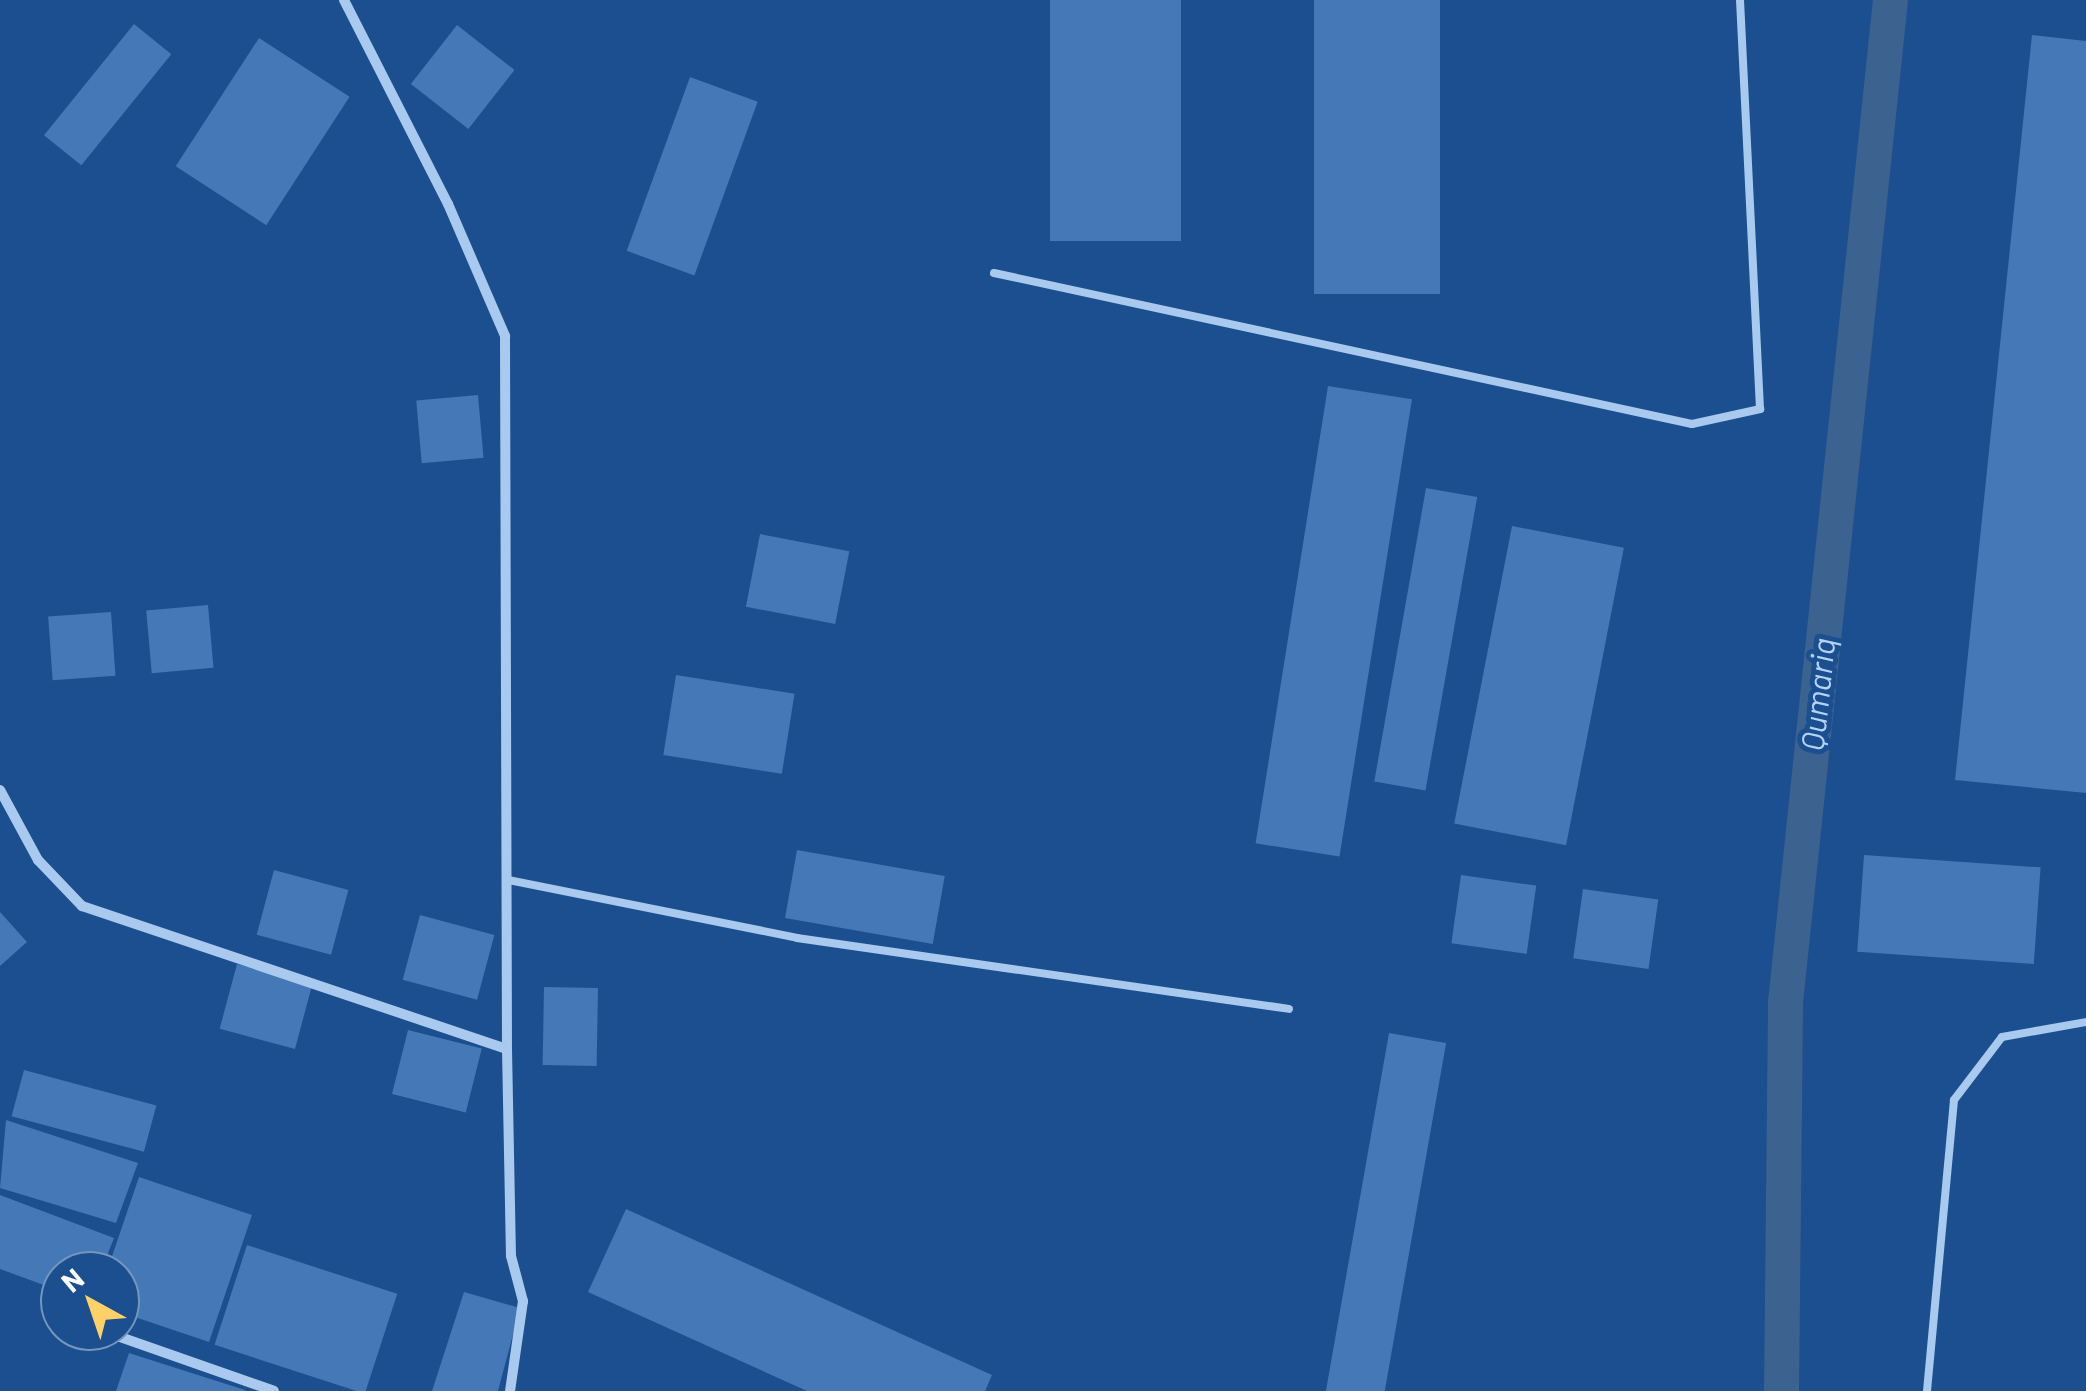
<!DOCTYPE html>
<html>
<head>
<meta charset="utf-8">
<style>
  body { margin:0 }
  #map { position:relative; width:2086px; height:1391px; overflow:hidden; background:#1b4f8f; font-family:Barlow,sans-serif }
  div>[style] { position:absolute }
  .canal>* { height:35px; margin:-17.5px; padding:0 17.5px; transform-origin:17.5px; border-radius:17.5px; background:#3c6290 }
  .building>* { inset:0; background:#4478b7; transform-origin:0 0 }
  .service>* { height:8px; margin:-4px; padding:0 4px; transform-origin:4px; border-radius:4px; background:#a9c9ee }
  .minor>* { height:10px; margin:-5px; padding:0 5px; transform-origin:5px; border-radius:5px; background:#a9c9ee }
  span { translate:-50% -50%; white-space:nowrap; text-align:center; line-height:1.15; -webkit-text-stroke:10px #1b4f8f; paint-order:stroke }
  .water-label { font-size:32px; color:#b5d3f5; font-style:italic }
  .north { position:absolute; left:40px; top:1251px; width:100px; height:100px; box-sizing:border-box; background:#1b4f8f; border:2px solid #7695bc; border-radius:50%; rotate:320deg; font-size:28px; font-weight:700; line-height:40px; text-align:center; color:#fff }
  .north::after { content:''; display:block; margin:auto; width:35px; height:45px; background:#ffd166; clip-path:polygon(50% 0,100% 100%,50% 72%,0 100%) }
</style>
</head>
<body>
<div id="map">
  <div class="canal">
    <div style="left:1781px;top:1391px;width:389px;rotate:-89.4deg"></div>
    <div style="left:1785px;top:1002px;width:1007px;rotate:-84.02deg"></div>
  </div>
  <div class="building">
    <div style="left:1050px;top:0;width:131px;height:241px"></div>
    <div style="left:1314px;top:0;width:126px;height:294px"></div>
    <div style="left:134px;top:24px;width:48px;height:143px;rotate:39deg"></div>
    <div style="left:457px;top:25px;width:73px;height:75px;rotate:38deg"></div>
    <div style="clip-path:polygon(2032px 35px,2086px 41px,2086px 793px,1955px 780px)"></div>
    <div style="left:259px;top:38px;width:108px;height:153px;rotate:33deg"></div>
    <div style="left:690px;top:77px;width:72px;height:185px;rotate:20deg"></div>
    <div style="left:1328px;top:386px;width:85px;height:463px;rotate:9deg"></div>
    <div style="left:478px;top:395px;width:63px;height:62px;rotate:85deg"></div>
    <div style="left:1426px;top:488px;width:52px;height:298px;rotate:10deg"></div>
    <div style="left:1512px;top:526px;width:114px;height:303px;rotate:11deg"></div>
    <div style="left:760px;top:534px;width:91px;height:74px;rotate:11deg"></div>
    <div style="left:208px;top:605px;width:63px;height:62px;rotate:85deg"></div>
    <div style="left:111px;top:612px;width:64px;height:63px;rotate:86deg"></div>
    <div style="left:676px;top:675px;width:120px;height:81px;rotate:9deg"></div>
    <div style="left:797px;top:850px;width:150px;height:69px;rotate:10deg"></div>
    <div style="left:1864px;top:855px;width:177px;height:97px;rotate:4deg"></div>
    <div style="left:274px;top:870px;width:77px;height:67px;rotate:15deg"></div>
    <div style="left:1461px;top:875px;width:76px;height:69px;rotate:8deg"></div>
    <div style="left:1583px;top:889px;width:76px;height:70px;rotate:8deg"></div>
    <div style="clip-path:polygon(0 912px,27px 942px,0 966px)"></div>
    <div style="left:420px;top:915px;width:77px;height:67px;rotate:15deg"></div>
    <div style="left:237px;top:964px;width:78px;height:67px;rotate:15deg"></div>
    <div style="left:544px;top:987px;width:54px;height:78px;rotate:1deg"></div>
    <div style="left:408px;top:1030px;width:76px;height:66px;rotate:14deg"></div>
    <div style="left:1389px;top:1033px;width:58px;height:364px;rotate:10deg"></div>
    <div style="left:24px;top:1070px;width:137px;height:48px;rotate:15deg"></div>
    <div style="clip-path:polygon(6px 1120px,138px 1163px,116px 1223px,0 1188px)"></div>
    <div style="clip-path:polygon(139px 1177px,252px 1215px,209px 1342px,120px 1312px,120px 1271px,107px 1271px)"></div>
    <div style="clip-path:polygon(0 1195px,114px 1238px,101px 1271px,60px 1271px,60px 1291px,0 1269px)"></div>
    <div style="clip-path:polygon(626px 1209px,992px 1375px,985px 1391px,807px 1391px,588px 1292px)"></div>
    <div style="left:247px;top:1245px;width:158px;height:105px;rotate:18deg"></div>
    <div style="clip-path:polygon(464px 1292px,520px 1308px,498px 1391px,432px 1391px)"></div>
    <div style="clip-path:polygon(129px 1353px,245px 1390px,245px 1391px,116px 1391px)"></div>
  </div>
  <div class="service">
    <div style="left:994px;top:273px;width:714px;rotate:12.21deg"></div>
    <div style="left:1692px;top:424px;width:70px;rotate:-12.4deg"></div>
    <div style="left:1760px;top:409px;width:409px;rotate:-92.8deg"></div>
    <div style="left:508px;top:880px;width:295px;rotate:11.3deg"></div>
    <div style="left:797px;top:938px;width:497px;rotate:8.2deg"></div>
    <div style="left:1927px;top:1391px;width:292px;rotate:-84.7deg"></div>
    <div style="left:1954px;top:1100px;width:79px;rotate:-52.7deg"></div>
    <div style="left:2002px;top:1037px;width:85px;rotate:-10.1deg"></div>
  </div>
  <div class="minor">
    <div style="left:344px;top:0;width:229px;rotate:63deg"></div>
    <div style="left:448px;top:204px;width:144px;rotate:66.6deg"></div>
    <div style="left:505px;top:336px;width:713px;rotate:89.84deg"></div>
    <div style="left:507px;top:1049px;width:207px;rotate:88.9deg"></div>
    <div style="left:511px;top:1256px;width:47px;rotate:75.1deg"></div>
    <div style="left:523px;top:1301px;width:91px;rotate:98.2deg"></div>
    <div style="left:0;top:790px;width:80px;rotate:61.5deg"></div>
    <div style="left:38px;top:860px;width:64px;rotate:46.3deg"></div>
    <div style="left:82px;top:906px;width:448px;rotate:18.6deg"></div>
    <div style="left:103px;top:1331px;width:181px;rotate:19.3deg"></div>
  </div>
  <div class="water-label">
    <span style="left:1817px;top:694px;rotate:-84deg">Qumariq</span>
  </div>
  <div class="north">N</div>
</div>
</body>
</html>
